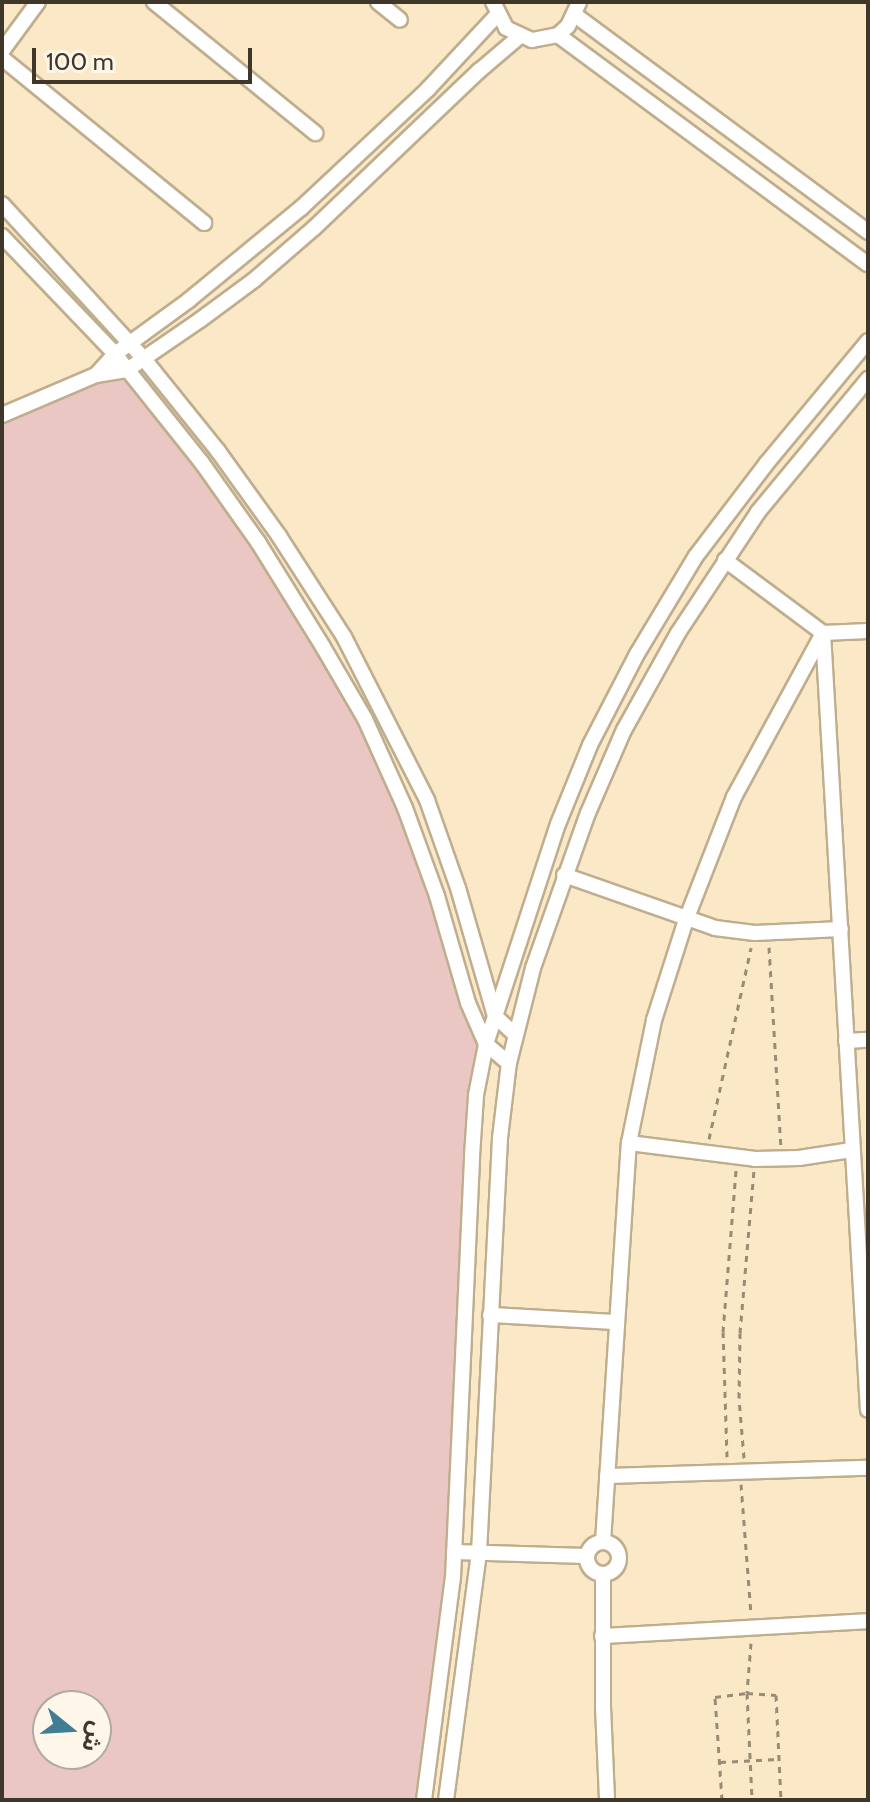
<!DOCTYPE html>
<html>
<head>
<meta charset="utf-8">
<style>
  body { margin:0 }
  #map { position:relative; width:870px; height:1802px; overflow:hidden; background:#fae8c7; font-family:Cabin,"Noto Sans Arabic",sans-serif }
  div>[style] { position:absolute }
  .green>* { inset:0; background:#eac7c2 }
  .path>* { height:3px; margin-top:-1.5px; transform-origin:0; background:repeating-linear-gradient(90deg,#988c75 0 6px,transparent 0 12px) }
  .roads { filter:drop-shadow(2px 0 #bfae8e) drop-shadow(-2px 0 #bfae8e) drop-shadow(0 2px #bfae8e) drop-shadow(0 -2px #bfae8e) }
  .minor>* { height:14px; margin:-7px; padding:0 7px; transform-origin:7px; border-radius:7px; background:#fff }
  .minor>.ring { margin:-7px; padding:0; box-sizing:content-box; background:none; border:14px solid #fff; border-radius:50% }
  span { translate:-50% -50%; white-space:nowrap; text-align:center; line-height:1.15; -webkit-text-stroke:7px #fef7e9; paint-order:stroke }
  .frame { position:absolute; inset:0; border:4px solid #3e372a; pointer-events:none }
  .north { position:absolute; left:32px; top:1690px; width:80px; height:80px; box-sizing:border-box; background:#fef7e9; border:2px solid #b1aa9d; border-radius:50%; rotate:108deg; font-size:22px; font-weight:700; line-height:32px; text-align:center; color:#3e372a }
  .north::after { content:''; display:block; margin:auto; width:28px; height:36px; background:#407e94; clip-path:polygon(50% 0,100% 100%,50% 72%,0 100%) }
  .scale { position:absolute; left:32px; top:48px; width:220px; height:36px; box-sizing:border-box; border:4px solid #3e372a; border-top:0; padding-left:10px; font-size:24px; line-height:28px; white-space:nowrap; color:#3e372a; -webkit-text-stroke:6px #fef7e9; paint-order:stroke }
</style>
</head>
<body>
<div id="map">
  <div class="green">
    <div style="clip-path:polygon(evenodd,127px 370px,202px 463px,365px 719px,486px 1044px,454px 1552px,424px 1800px,2px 1800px,2px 414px,127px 370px,48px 1706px,96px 1706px,96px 1754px,48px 1754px,48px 1706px)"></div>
  </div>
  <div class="path">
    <div style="left:769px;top:947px;width:200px;rotate:86.6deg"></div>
    <div style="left:709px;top:1139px;width:196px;rotate:-77.6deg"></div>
    <div style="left:727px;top:1457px;width:125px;rotate:-91.8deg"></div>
    <div style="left:723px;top:1332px;width:164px;rotate:-85.4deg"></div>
    <div style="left:744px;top:1458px;width:60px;rotate:-94.8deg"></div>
    <div style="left:739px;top:1398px;width:65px;rotate:-89.1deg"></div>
    <div style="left:740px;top:1333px;width:163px;rotate:-85.1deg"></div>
    <div style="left:741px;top:1484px;width:131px;rotate:85.6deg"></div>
    <div style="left:751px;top:1643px;width:50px;rotate:94.6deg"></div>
    <div style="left:747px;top:1693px;width:107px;rotate:87.3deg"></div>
    <div style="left:720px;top:1762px;width:59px;rotate:-2.9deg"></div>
    <div style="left:722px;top:1800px;width:103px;rotate:-93.9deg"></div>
    <div style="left:715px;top:1697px;width:32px;rotate:-7deg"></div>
    <div style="left:747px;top:1693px;width:29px;rotate:4deg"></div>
    <div style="left:776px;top:1695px;width:105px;rotate:87.3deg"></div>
  </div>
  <div class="roads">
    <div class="minor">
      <div style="left:154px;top:2px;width:208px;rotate:39.1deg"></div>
      <div style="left:378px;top:2px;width:28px;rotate:39deg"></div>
      <div style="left:493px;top:2px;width:29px;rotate:63deg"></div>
      <div style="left:506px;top:28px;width:29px;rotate:25deg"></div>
      <div style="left:532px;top:40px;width:26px;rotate:-11deg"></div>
      <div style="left:558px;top:35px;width:13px;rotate:-42deg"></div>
      <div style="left:568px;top:26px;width:26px;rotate:-65deg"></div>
      <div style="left:575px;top:15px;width:365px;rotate:36.5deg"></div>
      <div style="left:558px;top:35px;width:385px;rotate:36.5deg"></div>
      <div style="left:2px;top:51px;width:61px;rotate:-53.7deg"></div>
      <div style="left:2px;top:58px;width:261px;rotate:39.2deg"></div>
      <div style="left:2px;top:204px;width:210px;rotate:47.5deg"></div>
      <div style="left:144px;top:359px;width:118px;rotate:51.2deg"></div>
      <div style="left:218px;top:451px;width:105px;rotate:54.3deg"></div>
      <div style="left:279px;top:536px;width:120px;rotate:57.2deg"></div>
      <div style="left:344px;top:637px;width:183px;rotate:63deg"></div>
      <div style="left:427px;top:800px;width:93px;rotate:70.6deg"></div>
      <div style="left:458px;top:888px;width:133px;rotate:73.9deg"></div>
      <div style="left:495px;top:1016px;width:26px;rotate:43deg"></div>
      <div style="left:2px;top:236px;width:163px;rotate:46.2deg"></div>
      <div style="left:115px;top:354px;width:139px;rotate:51.4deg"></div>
      <div style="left:202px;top:463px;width:97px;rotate:54.7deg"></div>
      <div style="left:258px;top:542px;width:123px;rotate:58.2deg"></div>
      <div style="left:323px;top:647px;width:83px;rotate:59.7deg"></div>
      <div style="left:365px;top:719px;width:98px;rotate:65.8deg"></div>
      <div style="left:405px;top:808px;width:94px;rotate:70deg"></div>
      <div style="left:437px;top:896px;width:111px;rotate:73.8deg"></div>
      <div style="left:468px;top:1003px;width:45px;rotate:66.3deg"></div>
      <div style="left:486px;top:1044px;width:30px;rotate:40deg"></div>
      <div style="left:96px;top:375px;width:28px;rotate:-48deg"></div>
      <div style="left:115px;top:354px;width:92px;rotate:-36.1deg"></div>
      <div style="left:189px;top:300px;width:145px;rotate:-39.4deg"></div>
      <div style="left:301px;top:208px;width:174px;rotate:-43.1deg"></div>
      <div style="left:428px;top:89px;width:100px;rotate:-47deg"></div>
      <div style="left:2px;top:415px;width:102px;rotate:-23.1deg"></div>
      <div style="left:96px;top:375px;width:31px;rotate:-9deg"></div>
      <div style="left:127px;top:370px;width:88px;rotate:-34.4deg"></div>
      <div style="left:200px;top:320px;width:67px;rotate:-36.5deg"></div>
      <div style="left:254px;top:280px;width:79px;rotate:-40.9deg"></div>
      <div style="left:314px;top:228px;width:228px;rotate:-43.6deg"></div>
      <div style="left:479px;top:71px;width:52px;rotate:-40.4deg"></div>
      <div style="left:725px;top:560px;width:122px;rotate:36.7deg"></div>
      <div style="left:823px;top:633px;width:45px;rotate:-2.5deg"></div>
      <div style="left:823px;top:633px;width:778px;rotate:86.69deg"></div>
      <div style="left:564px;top:875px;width:160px;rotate:19.3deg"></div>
      <div style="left:715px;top:928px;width:40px;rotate:7.1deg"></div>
      <div style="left:755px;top:933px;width:86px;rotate:-2.7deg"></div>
      <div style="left:846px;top:1041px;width:22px;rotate:-3deg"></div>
      <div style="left:629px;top:1143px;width:127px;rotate:7.2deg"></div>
      <div style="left:755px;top:1159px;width:44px;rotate:-1.3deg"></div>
      <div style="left:799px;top:1158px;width:53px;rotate:-8.7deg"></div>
      <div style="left:490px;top:1315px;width:126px;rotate:3.2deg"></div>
      <div style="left:607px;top:1476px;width:261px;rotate:-1.8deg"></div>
      <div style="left:603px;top:1542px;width:400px;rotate:-86.3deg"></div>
      <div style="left:629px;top:1143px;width:126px;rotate:-78.5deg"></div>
      <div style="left:654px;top:1020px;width:105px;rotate:-72.3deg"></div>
      <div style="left:686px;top:920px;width:132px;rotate:-68.7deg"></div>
      <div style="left:734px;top:797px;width:187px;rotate:-61.5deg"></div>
      <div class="ring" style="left:587px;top:1542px;width:18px;height:18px"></div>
      <div style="left:454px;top:1552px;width:133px;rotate:1.7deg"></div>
      <div style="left:603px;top:1574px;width:133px;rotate:90deg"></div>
      <div style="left:603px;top:1707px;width:93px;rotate:87.5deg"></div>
      <div style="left:602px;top:1636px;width:266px;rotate:-3.2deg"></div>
      <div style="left:424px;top:1800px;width:224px;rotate:-82.6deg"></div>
      <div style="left:453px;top:1578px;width:422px;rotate:-87.4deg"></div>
      <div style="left:472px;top:1156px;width:61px;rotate:-86.2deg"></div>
      <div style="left:476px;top:1095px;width:52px;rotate:-78.9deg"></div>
      <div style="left:486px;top:1044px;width:231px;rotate:-71.9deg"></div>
      <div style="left:558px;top:824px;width:85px;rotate:-67.9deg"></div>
      <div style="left:590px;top:745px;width:102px;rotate:-62.7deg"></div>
      <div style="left:637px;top:654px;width:114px;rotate:-59deg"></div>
      <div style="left:696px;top:556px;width:116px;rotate:-52.7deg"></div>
      <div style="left:766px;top:464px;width:160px;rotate:-50.3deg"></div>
      <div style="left:446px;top:1800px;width:249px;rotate:-82.4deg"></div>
      <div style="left:479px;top:1553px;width:416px;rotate:-87.1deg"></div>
      <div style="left:500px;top:1138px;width:76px;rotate:-83.2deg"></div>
      <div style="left:509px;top:1063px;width:98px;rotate:-75.8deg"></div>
      <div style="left:533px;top:968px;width:164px;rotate:-70.5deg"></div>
      <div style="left:588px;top:813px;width:90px;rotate:-66.6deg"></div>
      <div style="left:624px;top:730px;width:111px;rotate:-60.9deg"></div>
      <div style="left:678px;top:633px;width:145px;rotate:-56.5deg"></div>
      <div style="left:758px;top:512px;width:173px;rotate:-50.4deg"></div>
    </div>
  </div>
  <div class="frame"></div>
  <div class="north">ش</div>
  <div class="scale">100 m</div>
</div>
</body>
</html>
